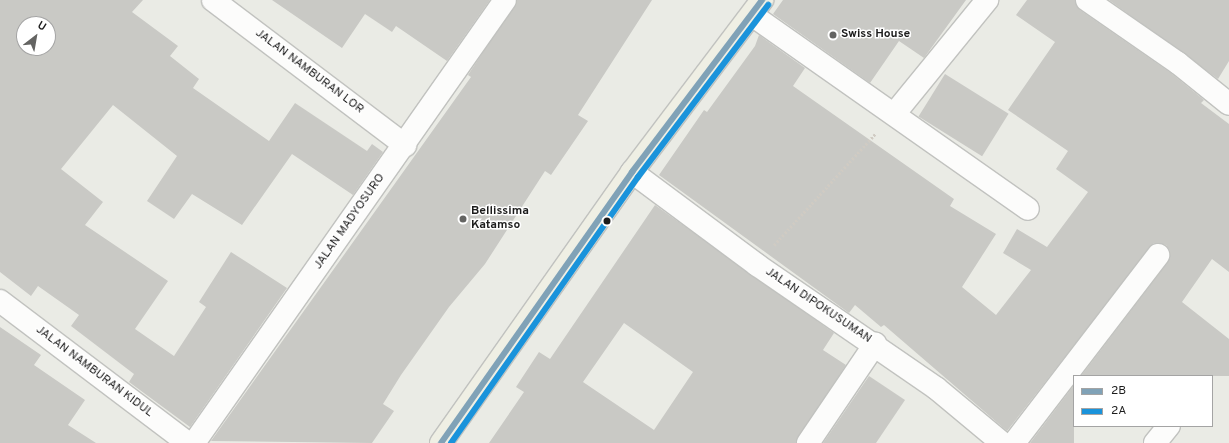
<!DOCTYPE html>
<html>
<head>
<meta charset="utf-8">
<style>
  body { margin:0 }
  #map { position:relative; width:1229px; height:443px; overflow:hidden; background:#eaebe5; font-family:Overpass,sans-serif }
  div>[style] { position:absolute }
  .building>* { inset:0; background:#c9c9c5; transform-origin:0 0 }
  .path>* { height:2.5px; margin-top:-1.25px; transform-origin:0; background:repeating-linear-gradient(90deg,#d0cbc3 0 2px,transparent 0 4px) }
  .roads { filter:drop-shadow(1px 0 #c1c2bf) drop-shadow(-1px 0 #c1c2bf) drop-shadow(0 1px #c1c2bf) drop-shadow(0 -1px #c1c2bf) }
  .minor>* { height:22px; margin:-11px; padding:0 11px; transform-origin:11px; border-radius:11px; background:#fcfcfb }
  .primary>* { height:22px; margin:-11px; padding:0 11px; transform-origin:11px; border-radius:11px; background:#efefe4 }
  .bus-1>* { height:6px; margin:-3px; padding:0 3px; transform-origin:3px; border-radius:3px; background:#80a2b7 }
  .bus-2>* { height:6px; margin:-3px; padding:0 3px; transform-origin:3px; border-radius:3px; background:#1a93db }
  .dots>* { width:11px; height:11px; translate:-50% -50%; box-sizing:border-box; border:2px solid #fff; border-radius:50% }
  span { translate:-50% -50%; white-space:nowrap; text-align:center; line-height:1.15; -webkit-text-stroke:3px #fff; paint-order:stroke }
  .poi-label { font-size:12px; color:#1c1c1c; font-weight:700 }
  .left { translate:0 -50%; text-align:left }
  .street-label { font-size:12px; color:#1c1c1c }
  .legend { position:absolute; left:1073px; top:375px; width:140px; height:52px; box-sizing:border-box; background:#fff; border:1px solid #a4a4a4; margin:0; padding:5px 7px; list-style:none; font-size:12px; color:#1c1c1c }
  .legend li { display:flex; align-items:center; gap:8px; height:20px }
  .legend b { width:20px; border:1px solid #a4a4a4 }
  .north { position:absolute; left:16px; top:16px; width:40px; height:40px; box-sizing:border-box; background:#fff; border:1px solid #a4a4a4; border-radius:50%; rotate:31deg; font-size:11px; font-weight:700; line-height:16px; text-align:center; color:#1c1c1c }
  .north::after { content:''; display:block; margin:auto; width:14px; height:18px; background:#646462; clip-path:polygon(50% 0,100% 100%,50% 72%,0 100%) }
</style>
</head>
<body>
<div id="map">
  <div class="building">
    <div style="clip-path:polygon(evenodd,0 0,143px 0,132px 12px,178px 46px,170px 56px,199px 79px,193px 88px,269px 141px,295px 103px,367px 151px,372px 144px,383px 152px,353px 195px,292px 154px,242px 225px,192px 194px,174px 219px,147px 201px,177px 156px,113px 105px,61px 169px,103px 202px,85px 225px,168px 281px,135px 329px,174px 356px,206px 307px,199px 302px,231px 252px,287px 288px,190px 427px,129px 382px,134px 374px,71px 326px,79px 315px,38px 286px,31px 296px,0 272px,0 0,24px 24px,48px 24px,48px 48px,24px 48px,24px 24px)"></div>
    <div style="clip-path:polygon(272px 0,490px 0,447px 61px,396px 26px,392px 32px,365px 14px,342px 48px)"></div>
    <div style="clip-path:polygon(517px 0,652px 0,578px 115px,588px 121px,551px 175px,545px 171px,485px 264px,449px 307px,401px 375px,383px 404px,394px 411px,372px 443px,211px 441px,471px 77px,468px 75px)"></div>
    <div style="clip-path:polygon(783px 0,966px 0,924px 58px,899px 41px,870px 83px,773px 14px)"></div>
    <div style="clip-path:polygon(1027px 0,1075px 0,1080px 10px,1171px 73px,1204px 100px,1201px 103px,1229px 124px,1229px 272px,1212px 259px,1182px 302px,1229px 339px,1229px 376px,1081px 376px,1168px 262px,1170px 251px,1166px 245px,1154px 243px,1007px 431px,884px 325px,881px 327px,855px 305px,849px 313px,659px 175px,704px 110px,707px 112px,755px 46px,759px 35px,805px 68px,793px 86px,954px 199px,950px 206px,996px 234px,962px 287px,996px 315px,1031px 270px,1003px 253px,1017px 229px,1047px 247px,1088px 192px,1056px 169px,1068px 151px,1008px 110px,1055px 42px,1016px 15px)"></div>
    <div style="clip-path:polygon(1109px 0,1229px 0,1229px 61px,1218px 79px)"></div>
    <div style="left:945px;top:74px;width:75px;height:50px;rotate:32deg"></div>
    <div style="clip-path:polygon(evenodd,655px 205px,834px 333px,823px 350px,846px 365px,796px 443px,489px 443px,524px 392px,516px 387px,539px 352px,550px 359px,655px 205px,624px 323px,693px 372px,654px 430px,583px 382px,624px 323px)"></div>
    <div style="clip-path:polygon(0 327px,41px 355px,34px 365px,85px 400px,68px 425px,96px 443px,0 443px)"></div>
    <div style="clip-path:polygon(869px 376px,905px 400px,876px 443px,823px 443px)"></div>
    <div style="clip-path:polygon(1074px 385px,1074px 443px,1030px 443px)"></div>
  </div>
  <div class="path">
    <div style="left:774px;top:245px;width:151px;rotate:-47.7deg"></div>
  </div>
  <div class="roads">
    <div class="minor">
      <div style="left:213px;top:0;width:241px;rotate:37.1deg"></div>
      <div style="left:1087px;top:0;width:111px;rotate:34.7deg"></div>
      <div style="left:1178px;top:63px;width:65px;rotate:38.8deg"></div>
      <div style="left:752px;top:15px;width:337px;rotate:35.1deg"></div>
      <div style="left:895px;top:113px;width:146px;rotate:-50.8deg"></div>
      <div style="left:632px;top:172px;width:156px;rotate:36.6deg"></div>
      <div style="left:757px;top:265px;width:217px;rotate:34.5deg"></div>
      <div style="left:936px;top:388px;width:86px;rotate:39.8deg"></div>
      <div style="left:0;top:301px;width:236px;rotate:37.1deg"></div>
      <div style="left:194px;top:443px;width:541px;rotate:-54.93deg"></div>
      <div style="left:808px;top:443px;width:120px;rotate:-55.9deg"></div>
      <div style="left:1014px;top:443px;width:237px;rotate:-52.5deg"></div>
      <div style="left:1155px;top:443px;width:22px;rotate:-51deg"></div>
    </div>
    <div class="primary">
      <div style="left:441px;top:443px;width:332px;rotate:-54.8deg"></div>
      <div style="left:632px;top:172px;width:216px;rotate:-52.9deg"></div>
    </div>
  </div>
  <div class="bus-1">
    <div style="left:441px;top:443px;width:332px;rotate:-54.8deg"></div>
    <div style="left:632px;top:172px;width:216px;rotate:-52.9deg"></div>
  </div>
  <div class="bus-2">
    <div style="left:451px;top:443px;width:325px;rotate:-54.9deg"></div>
    <div style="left:638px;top:177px;width:216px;rotate:-52.9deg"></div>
  </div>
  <div class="dots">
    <div style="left:833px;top:35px;background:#646462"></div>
    <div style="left:463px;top:219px;background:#646462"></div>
    <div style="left:607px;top:221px;background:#1c1c1c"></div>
  </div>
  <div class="poi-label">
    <span class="left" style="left:841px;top:35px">Swiss House</span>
    <span class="left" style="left:471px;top:219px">Bellissima<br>Katamso</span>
  </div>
  <div class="street-label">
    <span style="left:309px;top:72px;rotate:37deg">JALAN NAMBURAN LOR</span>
    <span style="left:350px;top:222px;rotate:-55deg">JALAN MADYOSURO</span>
    <span style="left:818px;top:306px;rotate:34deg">JALAN DIPOKUSUMAN</span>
    <span style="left:94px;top:372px;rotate:37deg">JALAN NAMBURAN KIDUL</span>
  </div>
  <ul class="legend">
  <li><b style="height:5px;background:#80a2b7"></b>2B</li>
  <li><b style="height:5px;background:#1a93db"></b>2A</li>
  </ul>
  <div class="north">U</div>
</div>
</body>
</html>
